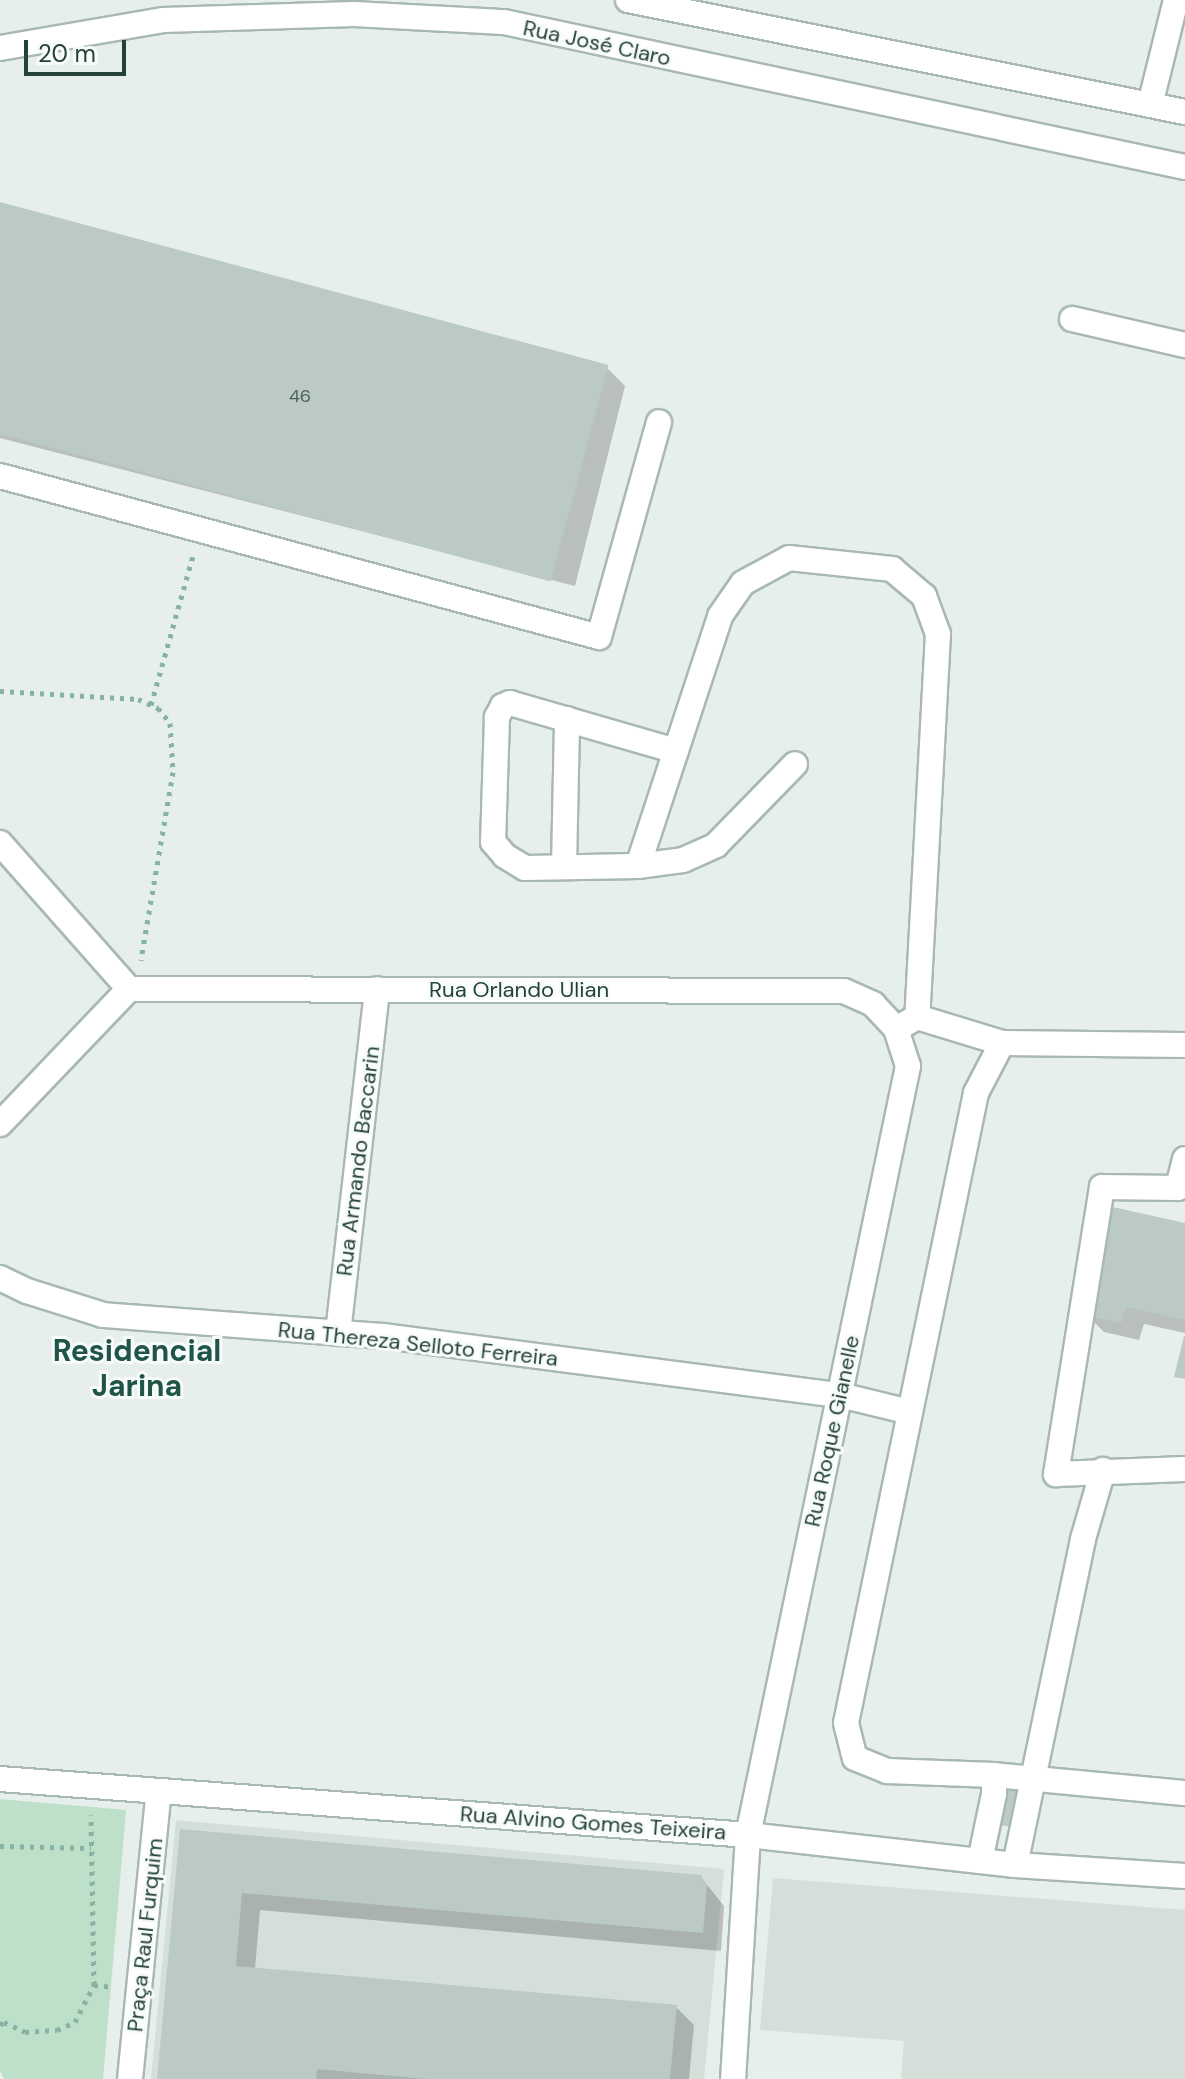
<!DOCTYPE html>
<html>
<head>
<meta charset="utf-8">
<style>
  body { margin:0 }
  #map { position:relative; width:1185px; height:2079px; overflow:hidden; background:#e6efeb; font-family:"DM Sans",sans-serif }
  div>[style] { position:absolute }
  .built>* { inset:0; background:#d4dfda }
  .green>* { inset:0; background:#bfe0c8 }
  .shadow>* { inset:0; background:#0003 }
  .building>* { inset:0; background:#bbcac4; transform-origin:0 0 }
  .path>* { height:5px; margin-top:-2.5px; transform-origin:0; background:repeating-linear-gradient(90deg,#86b3a5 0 4px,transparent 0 10px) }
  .roads { filter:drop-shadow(2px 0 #a8b8b2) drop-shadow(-2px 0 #a8b8b2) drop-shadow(0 2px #a8b8b2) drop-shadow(0 -2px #a8b8b2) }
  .minor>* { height:24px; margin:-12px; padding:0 12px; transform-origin:12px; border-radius:12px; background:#fff }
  span { translate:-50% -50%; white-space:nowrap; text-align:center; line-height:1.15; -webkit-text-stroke:6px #f7fbf9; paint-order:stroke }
  .number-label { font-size:18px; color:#4a645c }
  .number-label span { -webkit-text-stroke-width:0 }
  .street-label { font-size:22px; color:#24423a }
  .district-label { font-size:30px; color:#1f5548; font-weight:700 }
  .scale { position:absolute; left:24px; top:40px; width:102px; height:36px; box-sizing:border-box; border:4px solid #24423a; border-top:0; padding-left:10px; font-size:24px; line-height:28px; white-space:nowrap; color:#24423a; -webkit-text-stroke:6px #f7fbf9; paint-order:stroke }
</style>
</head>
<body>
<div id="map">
  <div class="built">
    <div style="clip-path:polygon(176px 1820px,724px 1869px,704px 2079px,151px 2079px)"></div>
    <div style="clip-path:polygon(773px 1878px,1185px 1910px,1185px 2079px,901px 2079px,904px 2041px,760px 2030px)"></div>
  </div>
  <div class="green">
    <div style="clip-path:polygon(0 1799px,126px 1810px,103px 2079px,4px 2079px,0 2071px)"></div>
  </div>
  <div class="shadow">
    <div style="clip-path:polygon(0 204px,607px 368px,625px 386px,575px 586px,0 438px)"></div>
    <div style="clip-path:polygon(1185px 1225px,1185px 1333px,1144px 1324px,1139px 1340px,1104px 1332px,1086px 1314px)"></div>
    <div style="clip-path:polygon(182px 1831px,700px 1876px,724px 1906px,721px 1951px,260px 1910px,255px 1969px,676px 2007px,694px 2025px,689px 2079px,159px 2079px)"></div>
  </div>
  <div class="building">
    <div style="left:0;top:202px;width:630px;height:224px;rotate:15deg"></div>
    <div style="clip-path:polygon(1108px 1206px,1185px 1223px,1185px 1320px,1126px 1307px,1121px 1323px,1083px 1315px)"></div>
    <div style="clip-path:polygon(1184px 1336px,1185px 1336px,1185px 1379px,1174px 1377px)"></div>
    <div style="left:995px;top:1782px;width:29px;height:42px;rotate:8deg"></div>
    <div style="clip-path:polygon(180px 1829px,701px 1875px,707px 1886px,703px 1933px,242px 1893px,236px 1966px,677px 2005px,670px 2079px,426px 2079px,317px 2069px,316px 2079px,157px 2079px)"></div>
  </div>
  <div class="path">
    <div style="left:0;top:691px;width:138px;rotate:3.3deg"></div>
    <div style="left:138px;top:699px;width:22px;rotate:24deg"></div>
    <div style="left:158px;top:708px;width:19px;rotate:51deg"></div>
    <div style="left:170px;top:723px;width:49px;rotate:86.5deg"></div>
    <div style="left:173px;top:772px;width:191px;rotate:99.7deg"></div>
    <div style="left:151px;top:705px;width:155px;rotate:-74.3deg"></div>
    <div style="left:0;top:1846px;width:91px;rotate:1.3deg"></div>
    <div style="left:94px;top:1985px;width:19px;rotate:6deg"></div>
    <div style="left:0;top:2025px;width:5px;rotate:-37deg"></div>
    <div style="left:4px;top:2022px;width:23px;rotate:25deg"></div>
    <div style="left:25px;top:2032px;width:32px;rotate:-4deg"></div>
    <div style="left:57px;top:2030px;width:20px;rotate:-24deg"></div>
    <div style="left:75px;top:2022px;width:42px;rotate:-62.8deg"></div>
    <div style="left:94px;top:1985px;width:170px;rotate:-91deg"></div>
  </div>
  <div class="roads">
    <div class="minor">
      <div style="left:628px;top:0;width:568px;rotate:11.37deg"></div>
      <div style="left:0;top:48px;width:165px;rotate:-9.7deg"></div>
      <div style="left:163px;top:20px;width:191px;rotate:-1.8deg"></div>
      <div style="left:354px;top:14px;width:150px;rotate:3.1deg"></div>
      <div style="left:504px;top:22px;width:696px;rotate:12.02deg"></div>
      <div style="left:1150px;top:105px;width:108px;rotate:-76.1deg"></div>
      <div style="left:1072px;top:319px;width:116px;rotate:13deg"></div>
      <div style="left:0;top:476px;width:620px;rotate:15.04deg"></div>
      <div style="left:599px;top:637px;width:223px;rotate:-74.4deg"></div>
      <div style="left:676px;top:751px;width:173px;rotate:-163.9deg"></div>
      <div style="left:510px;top:703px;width:8px;rotate:157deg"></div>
      <div style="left:503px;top:706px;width:13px;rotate:119deg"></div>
      <div style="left:497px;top:717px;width:125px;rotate:91.8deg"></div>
      <div style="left:493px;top:842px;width:18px;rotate:49deg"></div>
      <div style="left:505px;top:856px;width:23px;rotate:31deg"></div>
      <div style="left:525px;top:868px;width:113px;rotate:-1deg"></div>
      <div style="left:638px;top:866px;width:45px;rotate:-7.6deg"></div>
      <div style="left:683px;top:860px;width:36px;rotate:-24deg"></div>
      <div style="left:716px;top:845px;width:113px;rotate:-45.7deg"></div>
      <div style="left:0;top:843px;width:195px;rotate:48.5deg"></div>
      <div style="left:638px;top:866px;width:263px;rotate:-71.8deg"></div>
      <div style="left:720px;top:616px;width:40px;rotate:-55.1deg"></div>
      <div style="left:743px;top:583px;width:52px;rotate:-28.5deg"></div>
      <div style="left:789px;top:558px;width:104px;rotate:6.1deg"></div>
      <div style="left:892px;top:569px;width:42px;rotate:40.2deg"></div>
      <div style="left:924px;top:596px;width:40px;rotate:69.8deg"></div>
      <div style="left:938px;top:634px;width:384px;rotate:93.1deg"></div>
      <div style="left:564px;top:867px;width:148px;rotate:-88.8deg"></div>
      <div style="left:129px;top:989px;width:715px;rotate:0.16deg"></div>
      <div style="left:844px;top:991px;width:32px;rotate:24deg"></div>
      <div style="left:873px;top:1004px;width:34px;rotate:47deg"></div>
      <div style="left:896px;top:1029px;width:39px;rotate:72deg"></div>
      <div style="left:908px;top:1066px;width:785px;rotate:101.75deg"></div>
      <div style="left:748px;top:1835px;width:244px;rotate:93.5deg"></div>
      <div style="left:905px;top:1024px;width:14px;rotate:-30deg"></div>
      <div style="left:917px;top:1017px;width:89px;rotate:17deg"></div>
      <div style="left:1185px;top:1045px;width:183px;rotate:-179.4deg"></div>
      <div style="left:1002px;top:1043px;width:56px;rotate:117.5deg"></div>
      <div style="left:976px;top:1093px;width:643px;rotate:101.66deg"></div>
      <div style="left:846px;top:1723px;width:36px;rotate:76deg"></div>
      <div style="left:855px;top:1758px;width:35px;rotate:22deg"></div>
      <div style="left:887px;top:1771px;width:107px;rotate:2.1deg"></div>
      <div style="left:994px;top:1775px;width:192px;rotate:5.4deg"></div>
      <div style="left:0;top:1124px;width:187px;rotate:-46.3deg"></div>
      <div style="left:1185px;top:1159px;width:30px;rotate:104deg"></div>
      <div style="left:1178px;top:1188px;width:76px;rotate:-179.2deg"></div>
      <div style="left:1102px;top:1187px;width:291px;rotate:99.1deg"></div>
      <div style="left:1056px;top:1474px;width:129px;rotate:-2.2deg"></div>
      <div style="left:0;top:1278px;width:30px;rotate:26deg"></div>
      <div style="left:27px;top:1291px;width:80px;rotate:17.5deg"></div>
      <div style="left:103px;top:1315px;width:281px;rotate:4.3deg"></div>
      <div style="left:383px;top:1336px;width:461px;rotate:7.4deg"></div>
      <div style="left:840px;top:1395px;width:72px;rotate:13.7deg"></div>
      <div style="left:338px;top:1333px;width:346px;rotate:-83.5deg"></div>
      <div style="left:0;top:1779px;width:750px;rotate:4.28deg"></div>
      <div style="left:748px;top:1835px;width:269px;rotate:6.4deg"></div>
      <div style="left:1015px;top:1865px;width:170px;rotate:3.7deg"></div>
      <div style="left:980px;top:1861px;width:68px;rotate:-78.2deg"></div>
      <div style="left:994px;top:1794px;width:19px;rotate:-90deg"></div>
      <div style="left:1015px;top:1865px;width:333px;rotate:-78.2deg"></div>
      <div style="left:1083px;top:1539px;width:72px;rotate:-73.8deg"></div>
      <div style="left:130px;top:2079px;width:289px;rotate:-84.3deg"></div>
    </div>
  </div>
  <div class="number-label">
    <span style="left:300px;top:396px">46</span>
  </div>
  <div class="street-label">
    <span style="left:597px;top:43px;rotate:12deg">Rua José Claro</span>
    <span style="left:519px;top:990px">Rua Orlando Ulian</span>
    <span style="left:358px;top:1161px;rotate:-83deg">Rua Armando Baccarin</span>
    <span style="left:418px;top:1344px;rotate:6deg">Rua Thereza Selloto Ferreira</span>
    <span style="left:832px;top:1431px;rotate:-78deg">Rua Roque Gianelle</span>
    <span style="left:593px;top:1823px;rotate:4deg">Rua Alvino Gomes Teixeira</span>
    <span style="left:145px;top:1935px;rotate:-84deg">Praça Raul Furquim</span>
  </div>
  <div class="district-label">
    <span style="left:137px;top:1368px">Residencial<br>Jarina</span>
  </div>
  <div class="scale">20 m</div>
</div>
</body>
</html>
